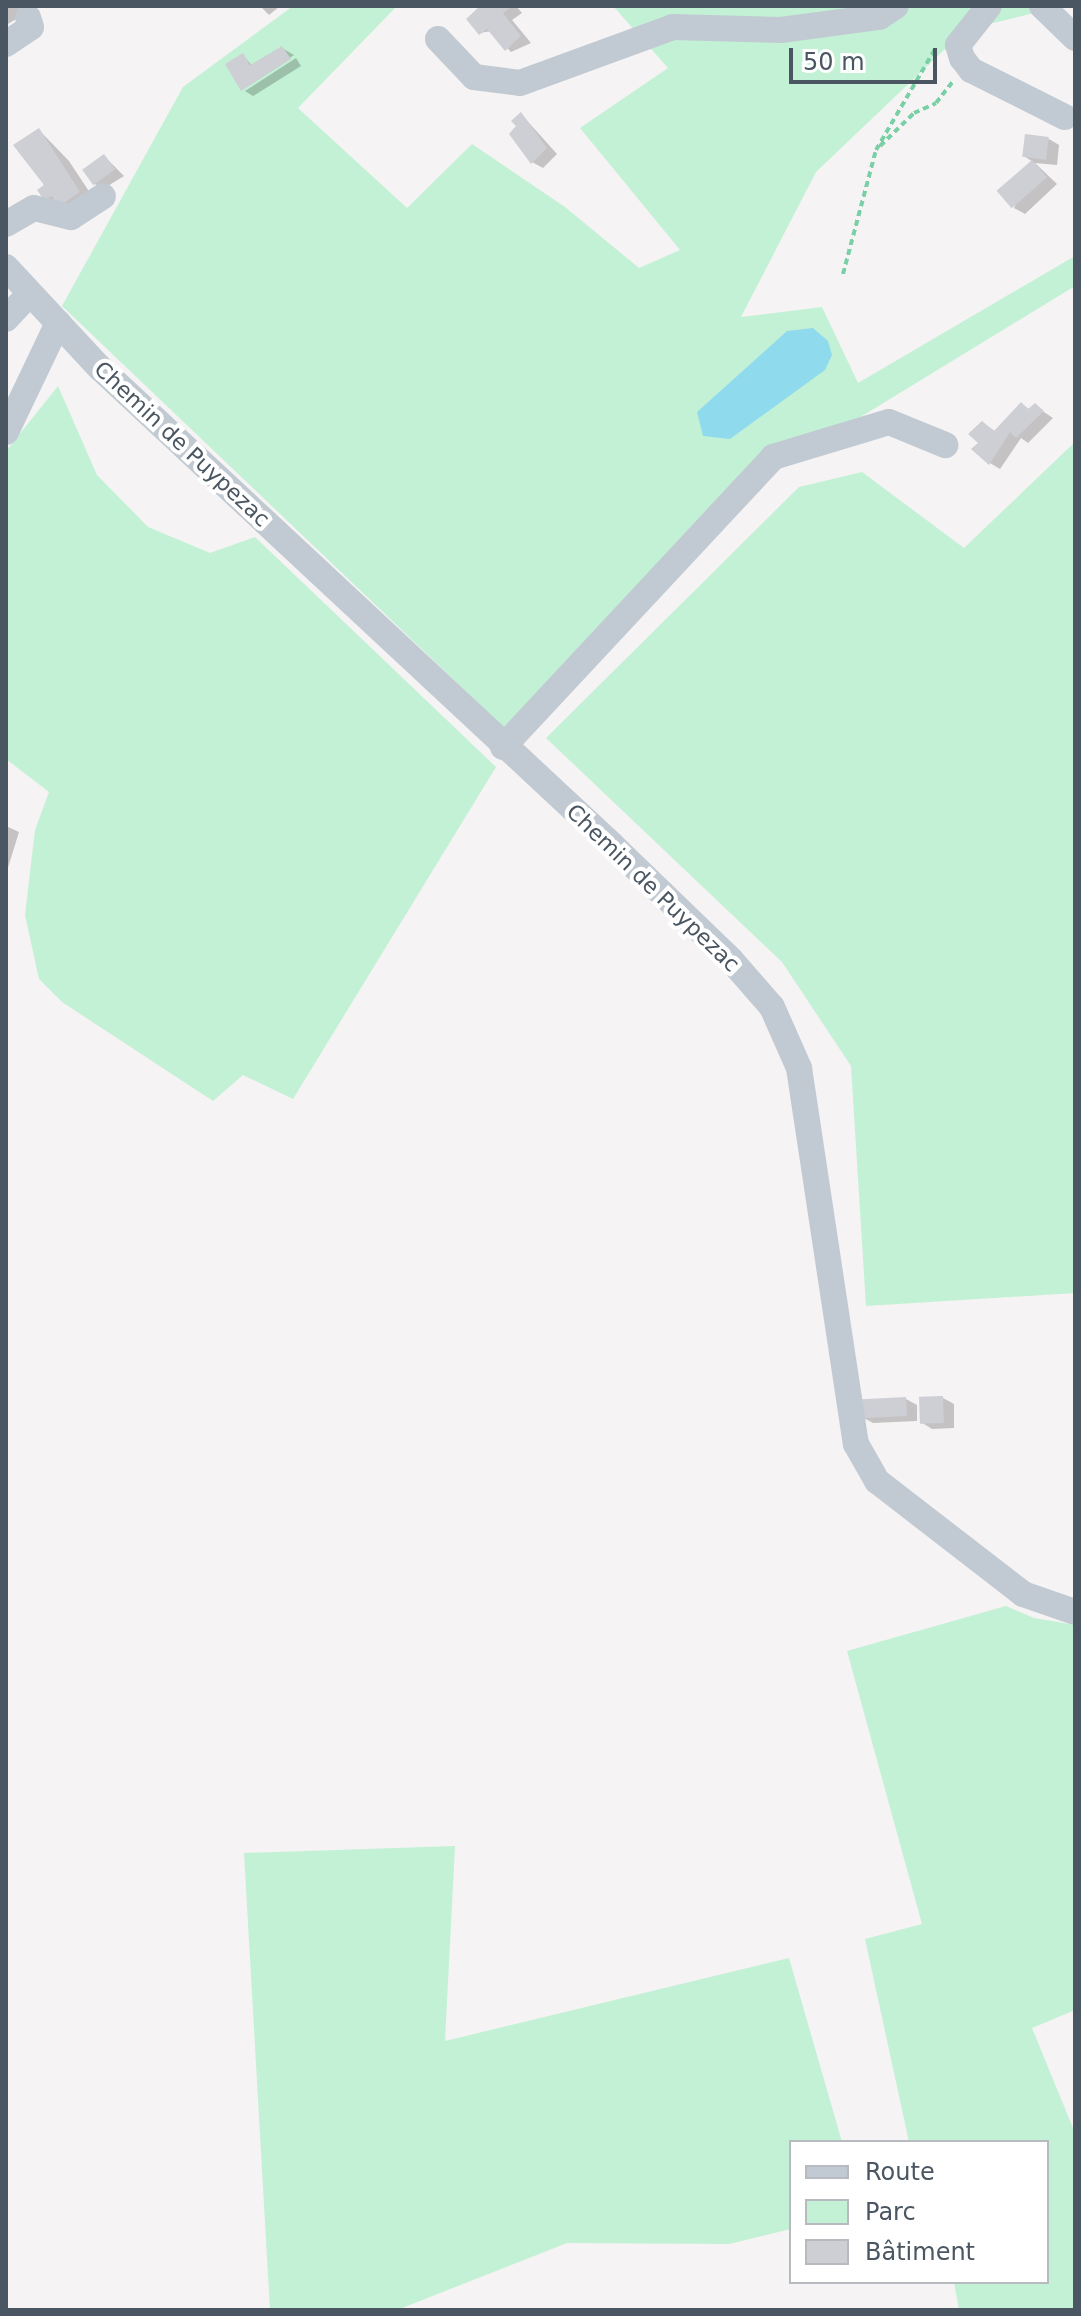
<!DOCTYPE html>
<html>
<head>
<meta charset="utf-8">
<style>
  body { margin:0 }
  #map { position:relative; width:1081px; height:2316px; overflow:hidden; background:#f5f3f3; font-family:"DejaVu Sans",sans-serif }
  div>[style] { position:absolute }
  .green>* { inset:0; background:#c3f1d5 }
  .water>* { inset:0; background:#90daee }
  .shadow>* { inset:0; background:#0003 }
  .building>* { inset:0; background:#cdcfd5; transform-origin:0 0 }
  .path>* { height:4px; margin-top:-2px; transform-origin:0; background:repeating-linear-gradient(90deg,#7ad0a6 0 6px,transparent 0 10px) }
  .minor>* { height:26px; margin:-13px; padding:0 13px; transform-origin:13px; border-radius:13px; background:#c1cad2 }
  span { translate:-50% -50%; white-space:nowrap; text-align:center; line-height:1.15; -webkit-text-stroke:8px #fff; paint-order:stroke }
  .street-label { font-size:22px; color:#4a5661 }
  .frame { position:absolute; inset:0; border:8px solid #4a5661; pointer-events:none }
  .legend { position:absolute; left:789px; top:2140px; width:260px; height:144px; box-sizing:border-box; background:#fff; border:2px solid #b7bbc0; margin:0; padding:10px 14px; list-style:none; font-size:24px; color:#4a5661 }
  .legend li { display:flex; align-items:center; gap:16px; height:40px }
  .legend b { width:40px; border:2px solid #b7bbc0 }
  .scale { position:absolute; left:789px; top:48px; width:148px; height:36px; box-sizing:border-box; border:4px solid #4a5661; border-top:0; padding-left:10px; font-size:24px; line-height:28px; white-space:nowrap; color:#4a5661; -webkit-text-stroke:6px #fff; paint-order:stroke }
</style>
</head>
<body>
<div id="map">
  <div class="green">
    <div style="clip-path:polygon(293px 6px,397px 6px,298px 108px,407px 208px,472px 144px,565px 207px,639px 268px,680px 250px,580px 128px,668px 68px,613px 6px,1062px 6px,965px 30px,816px 172px,741px 317px,822px 307px,858px 383px,1075px 256px,1075px 286px,777px 468px,514px 737px,62px 306px,183px 87px)"></div>
    <div style="clip-path:polygon(58px 386px,97px 475px,148px 527px,210px 553px,255px 537px,496px 767px,293px 1099px,243px 1075px,213px 1101px,62px 1002px,39px 979px,25px 915px,35px 830px,49px 792px,6px 759px,6px 451px)"></div>
    <div style="clip-path:polygon(1075px 442px,1075px 1293px,866px 1306px,851px 1066px,782px 962px,546px 738px,799px 487px,862px 472px,964px 548px)"></div>
    <div style="clip-path:polygon(1006px 1606px,1034px 1618px,1075px 1625px,1075px 2010px,1032px 2028px,1075px 2133px,1075px 2310px,959px 2310px,954px 2282px,1047px 2282px,1047px 2142px,909px 2142px,865px 1939px,922px 1924px,847px 1651px)"></div>
    <div style="clip-path:polygon(455px 1846px,445px 2041px,789px 1958px,842px 2142px,791px 2142px,791px 2229px,729px 2244px,567px 2243px,397px 2310px,270px 2310px,244px 1853px)"></div>
  </div>
  <div class="water">
    <div style="clip-path:polygon(813px 328px,828px 341px,832px 355px,825px 370px,730px 439px,703px 436px,697px 412px,787px 331px)"></div>
  </div>
  <div class="shadow">
    <div style="clip-path:polygon(6px 6px,39px 6px,6px 25px)"></div>
    <div style="clip-path:polygon(260px 6px,278px 6px,279px 7px,269px 15px)"></div>
    <div style="clip-path:polygon(483px 6px,516px 6px,522px 13px,512px 20px,531px 43px,511px 52px,491px 31px,480px 33px)"></div>
    <div style="clip-path:polygon(282px 48px,294px 55px,243px 89px,243px 55px,254px 68px)"></div>
    <div style="clip-path:polygon(296px 58px,301px 66px,253px 96px,245px 91px)"></div>
    <div style="clip-path:polygon(521px 114px,557px 154px,543px 168px,532px 162px,518px 126px)"></div>
    <div style="clip-path:polygon(39px 130px,69px 161px,96px 202px,76px 215px,45px 199px)"></div>
    <div style="clip-path:polygon(1049px 139px,1059px 145px,1057px 165px,1035px 163px,1057px 184px,1025px 214px,1014px 208px,1033px 162px,1024px 156px)"></div>
    <div style="clip-path:polygon(104px 156px,124px 176px,103px 189px,93px 183px)"></div>
    <div style="clip-path:polygon(1022px 404px,1030px 410px,1035px 406px,1053px 418px,1028px 443px,1021px 438px,1000px 469px,990px 463px,980px 443px,983px 423px,996px 432px)"></div>
    <div style="clip-path:polygon(6px 826px,19px 832px,6px 874px)"></div>
    <div style="clip-path:polygon(943px 1398px,954px 1404px,954px 1428px,932px 1429px,921px 1422px)"></div>
    <div style="clip-path:polygon(906px 1399px,917px 1405px,917px 1421px,873px 1423px,862px 1417px)"></div>
  </div>
  <div class="building">
    <div style="clip-path:polygon(480px 6px,513px 6px,503px 13px,521px 36px,505px 51px,487px 29px,479px 35px,466px 19px)"></div>
    <div style="clip-path:polygon(282px 46px,291px 59px,241px 91px,225px 64px,243px 53px,250px 65px)"></div>
    <div style="clip-path:polygon(521px 112px,547px 148px,531px 164px,509px 134px,516px 126px,511px 121px)"></div>
    <div style="clip-path:polygon(39px 128px,80px 192px,58px 207px,52px 196px,44px 200px,37px 190px,44px 185px,13px 145px)"></div>
    <div style="left:1025px;top:134px;width:24px;height:23px;rotate:7deg"></div>
    <div style="left:104px;top:154px;width:19px;height:27px;rotate:54deg"></div>
    <div style="left:1032px;top:160px;width:23px;height:47px;rotate:49deg"></div>
    <div style="clip-path:polygon(1021px 402px,1028px 409px,1035px 403px,1044px 411px,1016px 438px,1010px 432px,989px 465px,971px 449px,978px 443px,968px 434px,982px 421px,994px 431px)"></div>
    <div style="left:943px;top:1396px;width:27px;height:24px;rotate:88deg"></div>
    <div style="left:906px;top:1397px;width:19px;height:49px;rotate:87deg"></div>
  </div>
  <div class="path">
    <div style="left:880px;top:146px;width:47px;rotate:-44.1deg"></div>
    <div style="left:914px;top:113px;width:24px;rotate:-24deg"></div>
    <div style="left:936px;top:103px;width:28px;rotate:-52deg"></div>
    <div style="left:843px;top:274px;width:128px;rotate:-75.1deg"></div>
    <div style="left:876px;top:150px;width:117px;rotate:-59.7deg"></div>
  </div>
  <div class="minor">
    <div style="left:989px;top:6px;width:50px;rotate:128.5deg"></div>
    <div style="left:958px;top:45px;width:14px;rotate:73deg"></div>
    <div style="left:962px;top:58px;width:15px;rotate:53deg"></div>
    <div style="left:971px;top:70px;width:105px;rotate:26.6deg"></div>
    <div style="left:1042px;top:6px;width:46px;rotate:44.1deg"></div>
    <div style="left:438px;top:39px;width:52px;rotate:46.5deg"></div>
    <div style="left:474px;top:77px;width:46px;rotate:7.4deg"></div>
    <div style="left:520px;top:83px;width:163px;rotate:-20.1deg"></div>
    <div style="left:673px;top:27px;width:108px;rotate:1.6deg"></div>
    <div style="left:781px;top:30px;width:99px;rotate:-7.6deg"></div>
    <div style="left:879px;top:17px;width:20px;rotate:-33deg"></div>
    <div style="left:6px;top:44px;width:30px;rotate:-34deg"></div>
    <div style="left:31px;top:27px;width:10px;rotate:-107deg"></div>
    <div style="left:6px;top:224px;width:32px;rotate:-30deg"></div>
    <div style="left:34px;top:208px;width:38px;rotate:14deg"></div>
    <div style="left:71px;top:217px;width:38px;rotate:-33deg"></div>
    <div style="left:6px;top:267px;width:138px;rotate:47.1deg"></div>
    <div style="left:100px;top:368px;width:700px;rotate:42.97deg"></div>
    <div style="left:612px;top:845px;width:165px;rotate:44deg"></div>
    <div style="left:731px;top:960px;width:62px;rotate:48.9deg"></div>
    <div style="left:772px;top:1007px;width:67px;rotate:66.1deg"></div>
    <div style="left:799px;top:1068px;width:380px;rotate:81.4deg"></div>
    <div style="left:856px;top:1444px;width:43px;rotate:60.4deg"></div>
    <div style="left:877px;top:1481px;width:185px;rotate:37.7deg"></div>
    <div style="left:1023px;top:1594px;width:55px;rotate:19.1deg"></div>
    <div style="left:6px;top:319px;width:33px;rotate:-47deg"></div>
    <div style="left:6px;top:432px;width:121px;rotate:-64.5deg"></div>
    <div style="left:503px;top:747px;width:396px;rotate:-47deg"></div>
    <div style="left:773px;top:457px;width:121px;rotate:-16.8deg"></div>
    <div style="left:889px;top:422px;width:61px;rotate:22.3deg"></div>
  </div>
  <div class="street-label">
    <span style="left:182px;top:444px;rotate:43deg">Chemin de Puypezac</span>
    <span style="left:653px;top:888px;rotate:44deg">Chemin de Puypezac</span>
  </div>
  <div class="frame"></div>
  <ul class="legend">
  <li><b style="height:10px;background:#c1cad2"></b>Route</li>
  <li><b style="height:22px;background:#c3f1d5"></b>Parc</li>
  <li><b style="height:22px;background:#cdcfd5"></b>Bâtiment</li>
  </ul>
  <div class="scale">50 m</div>
</div>
</body>
</html>
